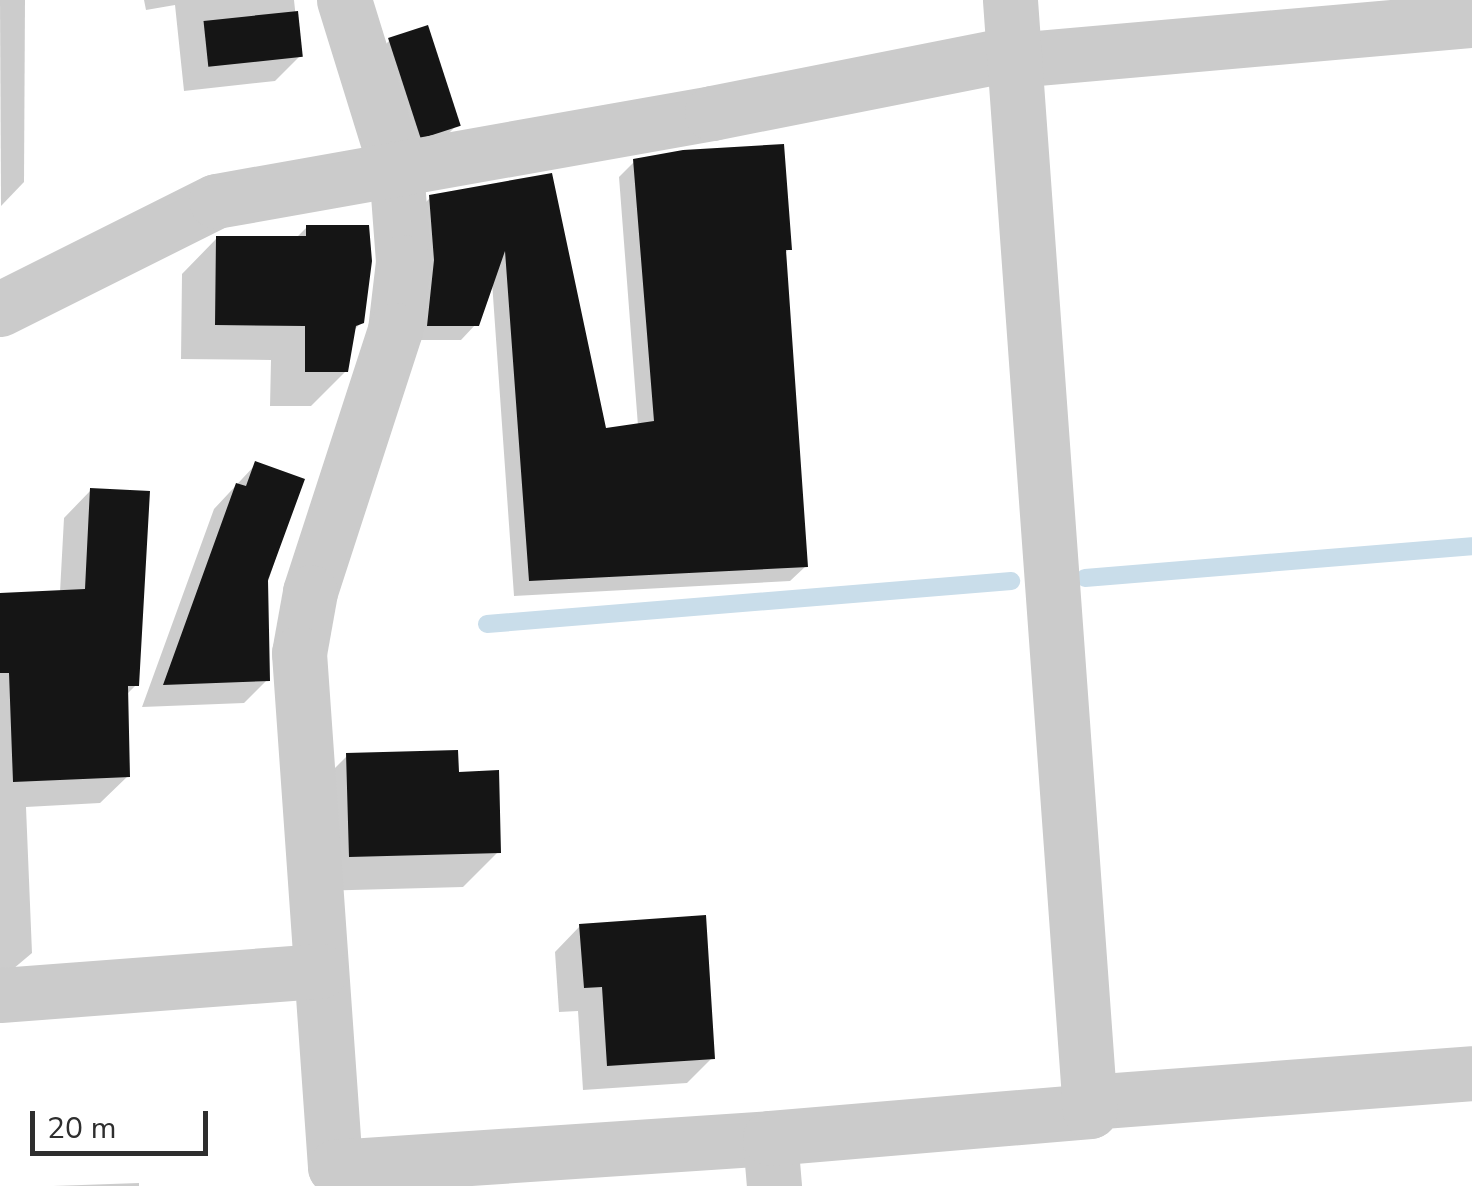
<!DOCTYPE html>
<html>
<head>
<meta charset="utf-8">
<style>
  body { margin:0 }
  #map { position:relative; width:1472px; height:1186px; overflow:hidden; background:#fff; font-family:"Nunito Sans",sans-serif }
  div>[style] { position:absolute }
  .shadow>* { inset:0; background:#0003 }
  .stream>* { height:18px; margin:-9px; padding:0 9px; transform-origin:9px; border-radius:9px; background:#c9ddea }
  .building>* { inset:0; background:#151515; transform-origin:0 0 }
  .minor>* { height:55px; margin:-27.5px; padding:0 27.5px; transform-origin:27.5px; border-radius:27.5px; background:#cbcbcb }
  span { translate:-50% -50%; white-space:nowrap; text-align:center; line-height:1.15; -webkit-text-stroke:10px #fff; paint-order:stroke }
  .scale { position:absolute; left:30px; top:1111px; width:178px; height:45px; box-sizing:border-box; border:5px solid #2e2e2e; border-top:0; padding-left:12px; font-size:30px; line-height:35px; white-space:nowrap; color:#2e2e2e; -webkit-text-stroke:8px #fff; paint-order:stroke }
</style>
</head>
<body>
<div id="map">
  <div class="shadow">
    <div style="clip-path:polygon(0 0,25px 0,24px 182px,1px 206px)"></div>
    <div style="clip-path:polygon(144px 0,294px 0,300px 56px,275px 81px,184px 91px,175px 5px,146px 10px)"></div>
    <div style="clip-path:polygon(390px 40px,457px 125px,432px 150px,393px 157px,365px 65px)"></div>
    <div style="clip-path:polygon(635px 161px,789px 249px,784px 254px,806px 566px,790px 581px,514px 596px,492px 282px,476px 324px,461px 340px,413px 340px,415px 213px,431px 197px,550px 176px,604px 431px,638px 426px,619px 177px)"></div>
    <div style="clip-path:polygon(307px 227px,362px 322px,352px 332px,346px 371px,311px 406px,270px 406px,271px 360px,181px 359px,182px 274px,217px 238px,296px 238px)"></div>
    <div style="clip-path:polygon(256px 464px,301px 480px,264px 594px,267px 680px,244px 703px,142px 707px,214px 509px)"></div>
    <div style="clip-path:polygon(91px 490px,136px 685px,125px 696px,128px 776px,100px 803px,26px 807px,32px 953px,0 980px,0 595px,60px 592px,64px 518px)"></div>
    <div style="clip-path:polygon(347px 756px,456px 775px,498px 852px,463px 887px,315px 891px,312px 791px)"></div>
    <div style="clip-path:polygon(580px 926px,712px 1058px,687px 1083px,583px 1090px,578px 1011px,559px 1012px,555px 952px)"></div>
    <div style="clip-path:polygon(139px 1183px,139px 1186px,53px 1186px)"></div>
  </div>
  <div class="stream">
    <div style="left:1085px;top:578px;width:388px;rotate:-4.7deg"></div>
    <div style="left:487px;top:624px;width:526px;rotate:-4.69deg"></div>
  </div>
  <div class="building">
    <div style="left:298px;top:11px;width:46px;height:95px;rotate:84deg"></div>
    <div style="left:428px;top:25px;width:106px;height:42px;rotate:72deg"></div>
    <div style="clip-path:polygon(784px 144px,792px 250px,786px 250px,808px 567px,529px 581px,505px 251px,479px 326px,427px 326px,434px 260px,429px 195px,552px 173px,606px 428px,654px 421px,633px 159px,683px 150px)"></div>
    <div style="clip-path:polygon(306px 225px,369px 225px,372px 261px,364px 323px,356px 326px,348px 372px,305px 372px,305px 326px,215px 325px,216px 236px,306px 236px)"></div>
    <div style="clip-path:polygon(255px 461px,305px 479px,268px 580px,270px 681px,163px 685px,236px 483px,246px 486px)"></div>
    <div style="clip-path:polygon(90px 488px,150px 491px,139px 686px,128px 686px,130px 777px,13px 782px,9px 673px,0 673px,0 593px,85px 589px)"></div>
    <div style="clip-path:polygon(458px 750px,459px 772px,499px 770px,501px 853px,349px 857px,346px 753px)"></div>
    <div style="clip-path:polygon(706px 915px,715px 1059px,607px 1066px,602px 987px,584px 988px,579px 924px)"></div>
  </div>
  <div class="minor">
    <div style="left:344px;top:0;width:176px;rotate:72.8deg"></div>
    <div style="left:396px;top:168px;width:94px;rotate:85.7deg"></div>
    <div style="left:403px;top:262px;width:68px;rotate:96.7deg"></div>
    <div style="left:395px;top:330px;width:275px;rotate:108deg"></div>
    <div style="left:310px;top:592px;width:62px;rotate:100.2deg"></div>
    <div style="left:299px;top:653px;width:515px;rotate:85.99deg"></div>
    <div style="left:335px;top:1167px;width:436px;rotate:-3.8deg"></div>
    <div style="left:1014px;top:60px;width:460px;rotate:-5deg"></div>
    <div style="left:0;top:309px;width:241px;rotate:-26.6deg"></div>
    <div style="left:216px;top:201px;width:504px;rotate:-10.06deg"></div>
    <div style="left:712px;top:113px;width:308px;rotate:-11.2deg"></div>
    <div style="left:0;top:995px;width:321px;rotate:-4.3deg"></div>
    <div style="left:1089px;top:1102px;width:384px;rotate:-4.3deg"></div>
    <div style="left:774px;top:1186px;width:48px;rotate:-94.8deg"></div>
    <div style="left:770px;top:1138px;width:321px;rotate:-4.8deg"></div>
    <div style="left:1090px;top:1111px;width:1114px;rotate:-94.12deg"></div>
  </div>
  <div class="scale">20 m</div>
</div>
</body>
</html>
